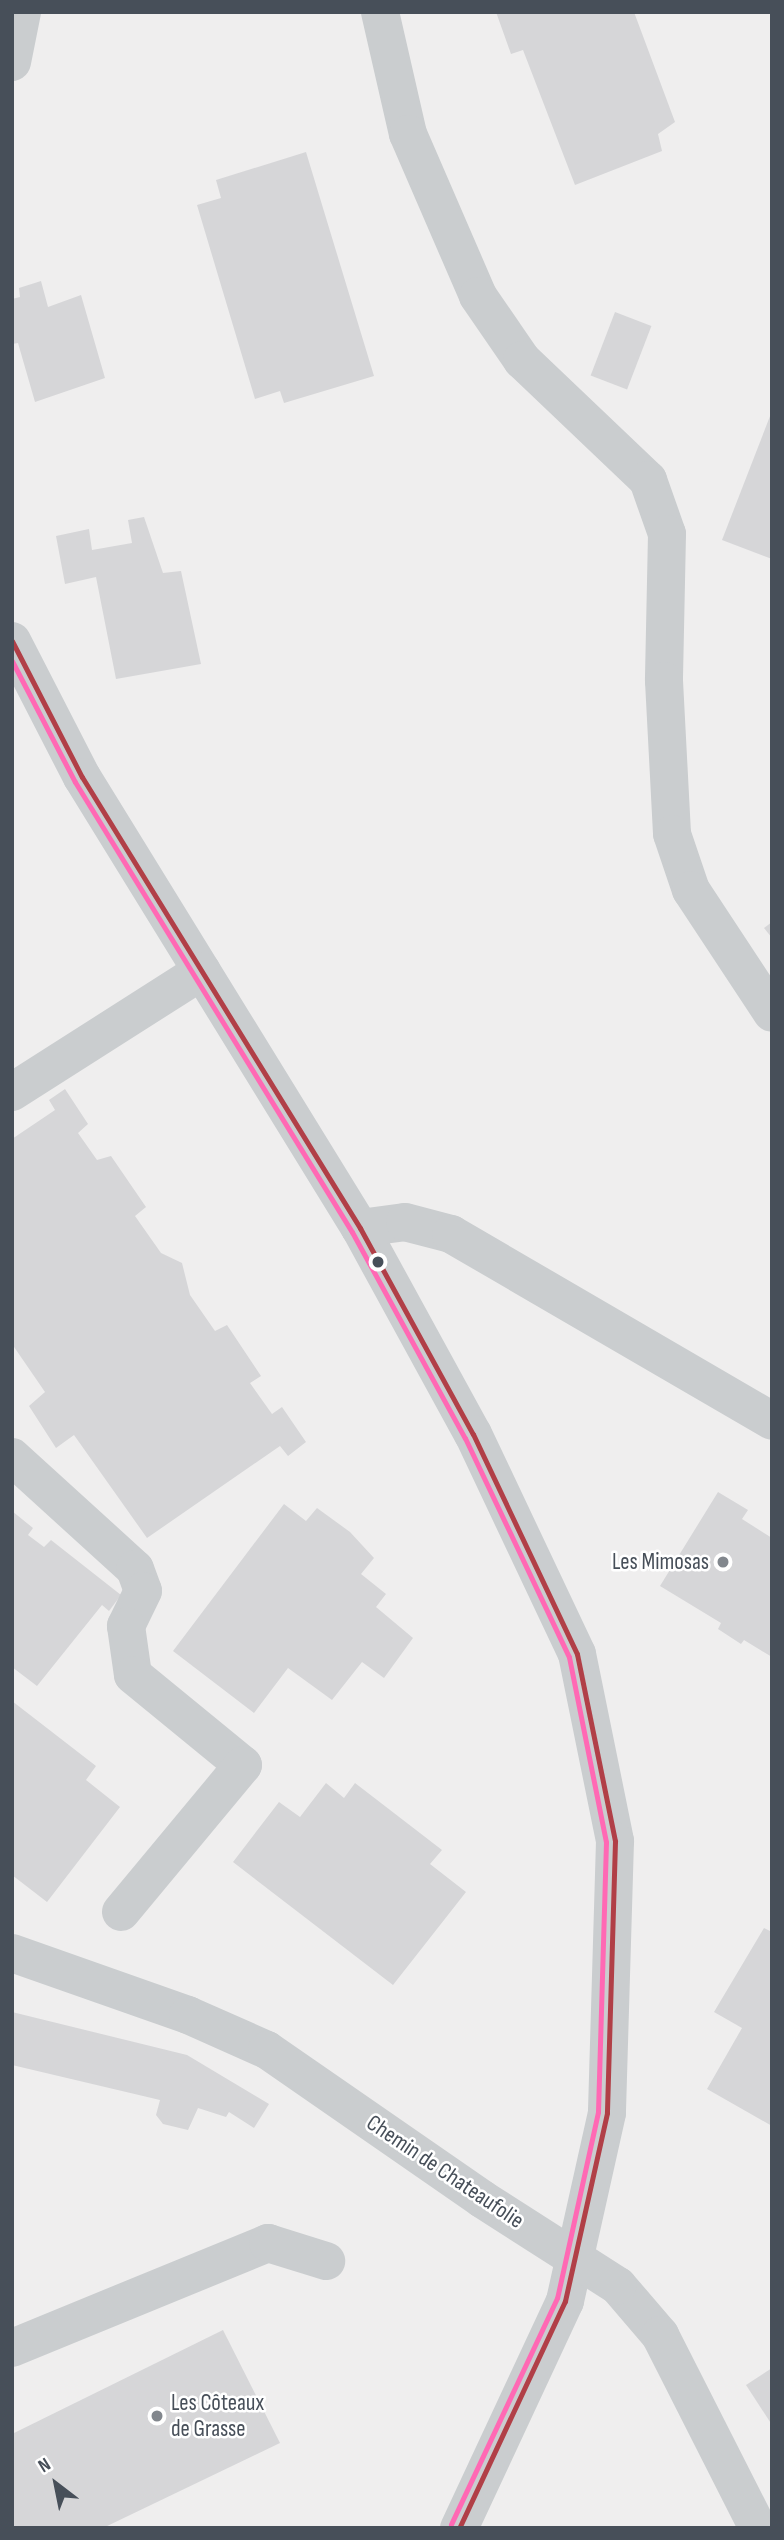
<!DOCTYPE html>
<html>
<head>
<meta charset="utf-8">
<style>
  body { margin:0 }
  #map { position:relative; width:784px; height:2540px; overflow:hidden; background:#efeeee; font-family:"Sofia Sans Condensed",sans-serif }
  div>[style] { position:absolute }
  .building>* { inset:0; background:#d6d6d8; transform-origin:0 0 }
  .minor>* { height:38px; margin:-19px; padding:0 19px; transform-origin:19px; border-radius:19px; background:#cacdcf }
  .minor-bridge>* { height:38px; margin:-19px; padding:0 19px; transform-origin:19px; border-radius:19px; background:#cacdcf }
  .bus-1>* { height:5px; margin:-2.5px; padding:0 2.5px; transform-origin:2.5px; border-radius:2.5px; background:#b13f47 }
  .bus-2>* { height:5px; margin:-2.5px; padding:0 2.5px; transform-origin:2.5px; border-radius:2.5px; background:#ff69b4 }
  .dots>* { width:19px; height:19px; translate:-50% -50%; box-sizing:border-box; border:4px solid #fff; border-radius:50% }
  span { translate:-50% -50%; white-space:nowrap; text-align:center; line-height:1.15; -webkit-text-stroke:5px #fff; paint-order:stroke }
  .poi-label { font-size:23px; color:#474f59 }
  .right { translate:-100% -50%; text-align:right }
  .left { translate:0 -50%; text-align:left }
  .street-label { font-size:23px; color:#474f59 }
  .frame { position:absolute; inset:0; border:14px solid #474f59; pointer-events:none }
  .north { position:absolute; left:21px; top:2449px; width:70px; height:70px; -webkit-text-stroke:5px #fff; paint-order:stroke; rotate:328deg; font-size:19px; font-weight:700; line-height:28px; text-align:center; color:#474f59 }
  .north::after { content:''; display:block; margin:auto; width:24px; height:32px; background:#474f59; clip-path:polygon(50% 0,100% 100%,50% 72%,0 100%) }
</style>
</head>
<body>
<div id="map">
  <div class="building">
    <div style="clip-path:polygon(496px 12px,634px 12px,675px 122px,658px 134px,662px 151px,575px 185px,523px 50px,511px 54px)"></div>
    <div style="clip-path:polygon(306px 152px,374px 376px,284px 403px,280px 391px,255px 399px,197px 205px,221px 198px,216px 180px)"></div>
    <div style="clip-path:polygon(41px 281px,48px 307px,81px 295px,105px 378px,35px 402px,18px 343px,12px 344px,12px 299px,20px 297px,19px 288px)"></div>
    <div style="left:615px;top:312px;width:39px;height:68px;rotate:21deg"></div>
    <div style="clip-path:polygon(772px 411px,772px 559px,722px 540px)"></div>
    <div style="clip-path:polygon(144px 517px,163px 573px,181px 571px,201px 664px,116px 679px,96px 577px,65px 584px,56px 536px,89px 529px,92px 550px,132px 543px,128px 520px)"></div>
    <div style="clip-path:polygon(772px 922px,772px 938px,764px 928px)"></div>
    <div style="clip-path:polygon(65px 1089px,88px 1124px,78px 1133px,97px 1160px,111px 1156px,146px 1207px,135px 1216px,161px 1253px,182px 1263px,190px 1295px,215px 1331px,227px 1325px,261px 1376px,250px 1383px,272px 1414px,282px 1407px,306px 1442px,288px 1456px,280px 1446px,147px 1538px,74px 1435px,56px 1448px,29px 1406px,45px 1392px,12px 1344px,12px 1139px,55px 1110px,49px 1100px)"></div>
    <div style="clip-path:polygon(718px 1492px,748px 1510px,742px 1519px,772px 1538px,772px 1657px,744px 1640px,741px 1644px,718px 1629px,721px 1623px,660px 1586px)"></div>
    <div style="clip-path:polygon(284px 1504px,306px 1521px,317px 1508px,350px 1532px,374px 1558px,361px 1574px,386px 1594px,376px 1607px,413px 1638px,384px 1678px,362px 1662px,332px 1700px,288px 1668px,254px 1713px,173px 1651px)"></div>
    <div style="clip-path:polygon(12px 1511px,33px 1528px,28px 1535px,44px 1547px,51px 1540px,121px 1595px,109px 1611px,102px 1605px,37px 1686px,12px 1667px)"></div>
    <div style="clip-path:polygon(12px 1701px,96px 1766px,86px 1780px,120px 1807px,47px 1902px,12px 1875px)"></div>
    <div style="clip-path:polygon(326px 1783px,344px 1798px,355px 1783px,442px 1850px,430px 1864px,466px 1892px,393px 1985px,233px 1862px,279px 1802px,300px 1817px)"></div>
    <div style="clip-path:polygon(764px 1928px,772px 1932px,772px 2126px,707px 2089px,742px 2028px,714px 2012px)"></div>
    <div style="clip-path:polygon(12px 2012px,187px 2055px,269px 2104px,254px 2128px,229px 2112px,226px 2117px,198px 2108px,188px 2130px,163px 2124px,156px 2115px,160px 2100px,12px 2065px)"></div>
    <div style="clip-path:polygon(223px 2330px,280px 2443px,103px 2528px,12px 2528px,12px 2434px)"></div>
    <div style="clip-path:polygon(772px 2368px,772px 2425px,746px 2385px)"></div>
  </div>
  <div class="minor">
    <div style="left:380px;top:12px;width:125px;rotate:77.1deg"></div>
    <div style="left:408px;top:134px;width:176px;rotate:66.6deg"></div>
    <div style="left:478px;top:296px;width:78px;rotate:55.5deg"></div>
    <div style="left:522px;top:360px;width:174px;rotate:43.6deg"></div>
    <div style="left:648px;top:480px;width:57px;rotate:70.6deg"></div>
    <div style="left:667px;top:534px;width:147px;rotate:91.2deg"></div>
    <div style="left:664px;top:681px;width:153px;rotate:87deg"></div>
    <div style="left:672px;top:834px;width:59px;rotate:71.3deg"></div>
    <div style="left:691px;top:890px;width:147px;rotate:56.6deg"></div>
    <div style="left:12px;top:62px;width:51px;rotate:-78.7deg"></div>
    <div style="left:12px;top:641px;width:153px;rotate:62.8deg"></div>
    <div style="left:82px;top:777px;width:530px;rotate:58.35deg"></div>
    <div style="left:360px;top:1228px;width:235px;rotate:61.3deg"></div>
    <div style="left:473px;top:1434px;width:243px;rotate:64.7deg"></div>
    <div style="left:577px;top:1654px;width:191px;rotate:78.5deg"></div>
    <div style="left:615px;top:1841px;width:272px;rotate:91.7deg"></div>
    <div style="left:607px;top:2113px;width:193px;rotate:102.6deg"></div>
    <div style="left:565px;top:2301px;width:251px;rotate:115deg"></div>
    <div style="left:12px;top:1092px;width:225px;rotate:-32.5deg"></div>
    <div style="left:360px;top:1228px;width:45px;rotate:-7.6deg"></div>
    <div style="left:405px;top:1222px;width:48px;rotate:14.6deg"></div>
    <div style="left:451px;top:1234px;width:371px;rotate:30.2deg"></div>
    <div style="left:12px;top:1457px;width:166px;rotate:42.3deg"></div>
    <div style="left:135px;top:1569px;width:23px;rotate:70deg"></div>
    <div style="left:143px;top:1591px;width:39px;rotate:116deg"></div>
    <div style="left:126px;top:1626px;width:49px;rotate:81.9deg"></div>
    <div style="left:133px;top:1675px;width:142px;rotate:39.3deg"></div>
    <div style="left:243px;top:1765px;width:191px;rotate:129.7deg"></div>
    <div style="left:12px;top:1953px;width:187px;rotate:19.4deg"></div>
    <div style="left:188px;top:2015px;width:86px;rotate:23.9deg"></div>
    <div style="left:267px;top:2050px;width:262px;rotate:34.7deg"></div>
    <div style="left:618px;top:2286px;width:65px;rotate:49.4deg"></div>
    <div style="left:660px;top:2335px;width:216px;rotate:63.1deg"></div>
    <div style="left:12px;top:2348px;width:277px;rotate:-22.3deg"></div>
    <div style="left:268px;top:2243px;width:61px;rotate:17.2deg"></div>
  </div>
  <div class="minor-bridge">
    <div style="left:482px;top:2199px;width:161px;rotate:32.6deg"></div>
  </div>
  <div class="bus-1">
    <div style="left:12px;top:641px;width:153px;rotate:62.8deg"></div>
    <div style="left:82px;top:777px;width:530px;rotate:58.35deg"></div>
    <div style="left:360px;top:1228px;width:235px;rotate:61.3deg"></div>
    <div style="left:473px;top:1434px;width:243px;rotate:64.7deg"></div>
    <div style="left:577px;top:1654px;width:191px;rotate:78.5deg"></div>
    <div style="left:615px;top:1841px;width:272px;rotate:91.7deg"></div>
    <div style="left:607px;top:2113px;width:193px;rotate:102.6deg"></div>
    <div style="left:565px;top:2301px;width:251px;rotate:115deg"></div>
  </div>
  <div class="bus-2">
    <div style="left:12px;top:661px;width:136px;rotate:62.5deg"></div>
    <div style="left:75px;top:782px;width:528px;rotate:58.39deg"></div>
    <div style="left:352px;top:1232px;width:235px;rotate:61.3deg"></div>
    <div style="left:465px;top:1438px;width:242px;rotate:64.6deg"></div>
    <div style="left:569px;top:1657px;width:189px;rotate:78.7deg"></div>
    <div style="left:606px;top:1842px;width:270px;rotate:91.7deg"></div>
    <div style="left:598px;top:2112px;width:190px;rotate:102.4deg"></div>
    <div style="left:557px;top:2298px;width:250px;rotate:115.1deg"></div>
  </div>
  <div class="dots">
    <div style="left:378px;top:1262px;background:#474f59"></div>
    <div style="left:723px;top:1562px;background:#82878d"></div>
    <div style="left:157px;top:2416px;background:#82878d"></div>
  </div>
  <div class="poi-label">
    <span class="right" style="left:709px;top:1562px">Les Mimosas</span>
    <span class="left" style="left:171px;top:2416px">Les Côteaux<br>de Grasse</span>
  </div>
  <div class="street-label">
    <span style="left:445px;top:2172px;rotate:34deg">Chemin de Chateaufolie</span>
  </div>
  <div class="frame"></div>
  <div class="north">N</div>
</div>
</body>
</html>
